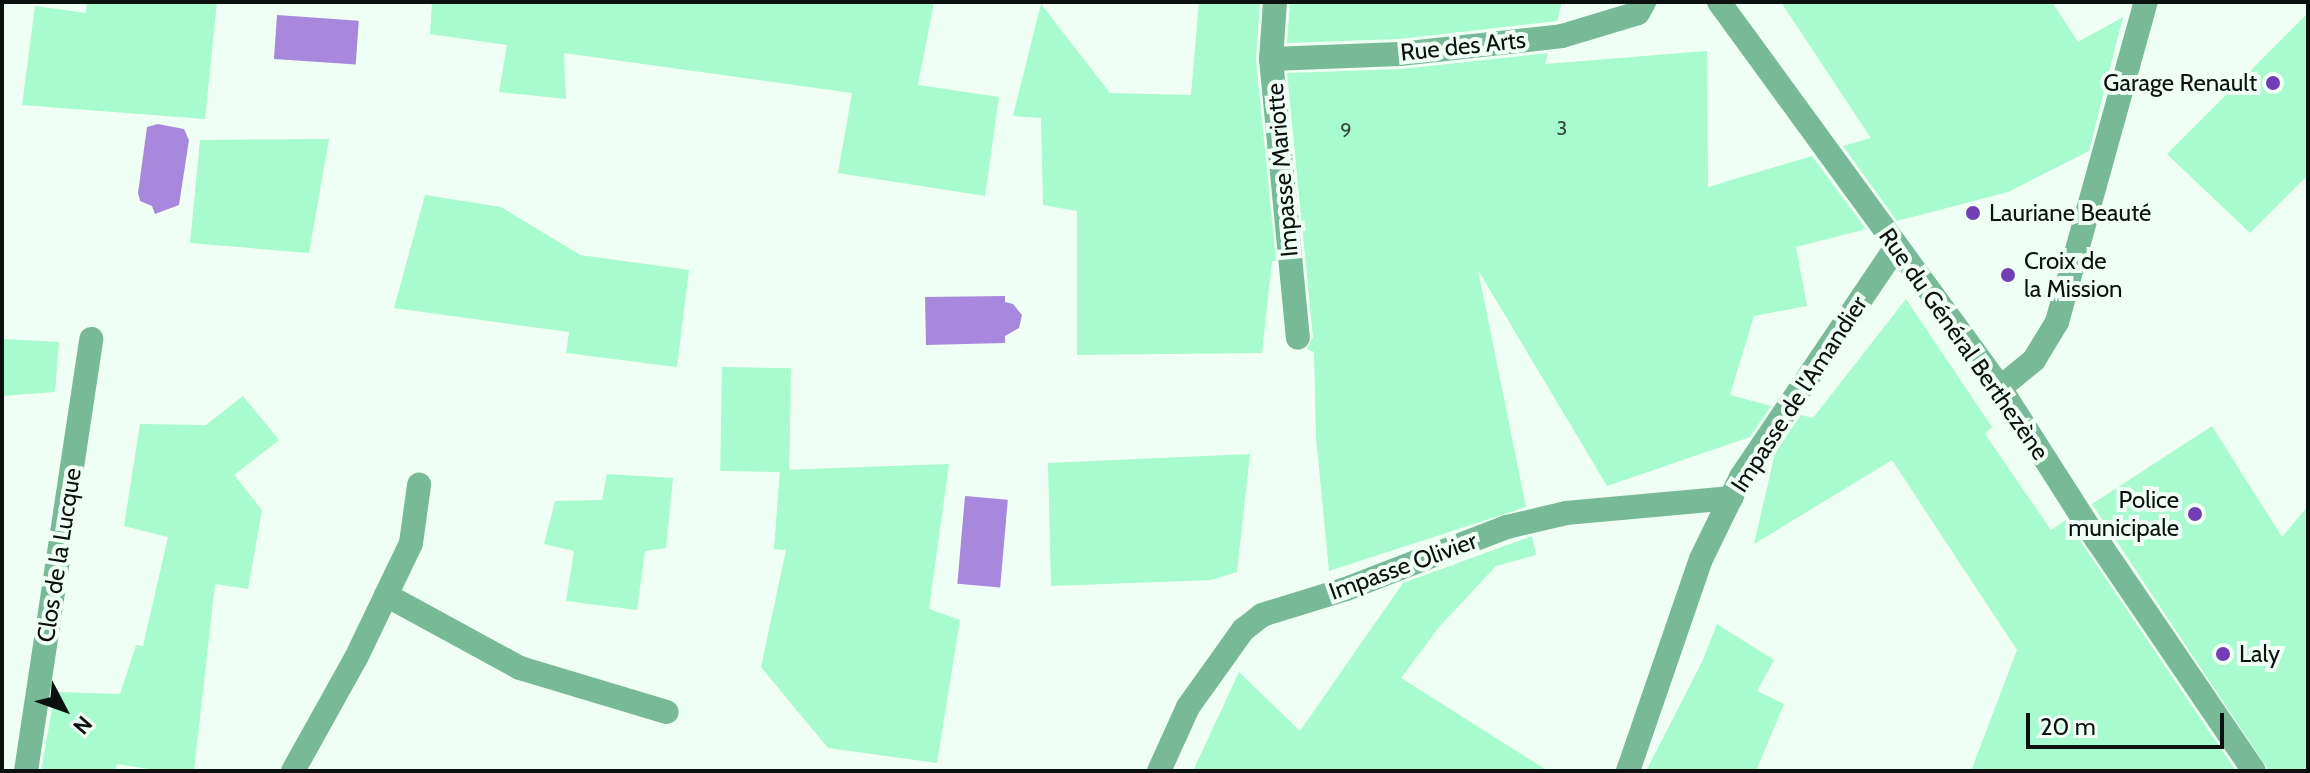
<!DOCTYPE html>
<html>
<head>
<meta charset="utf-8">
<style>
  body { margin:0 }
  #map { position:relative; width:2310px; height:773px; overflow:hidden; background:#f0fff6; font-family:Cabin,sans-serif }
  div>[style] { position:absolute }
  .water>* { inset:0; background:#a888dd; transform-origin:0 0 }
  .building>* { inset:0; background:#a8facf; transform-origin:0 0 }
  .service>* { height:24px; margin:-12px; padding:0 12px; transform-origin:12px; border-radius:12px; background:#78b997 }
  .minor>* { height:24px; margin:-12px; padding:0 12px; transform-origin:12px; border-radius:12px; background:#78b997 }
  .dots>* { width:22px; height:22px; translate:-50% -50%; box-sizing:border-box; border:4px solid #f0fff6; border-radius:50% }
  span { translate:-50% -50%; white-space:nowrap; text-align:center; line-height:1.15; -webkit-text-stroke:8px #f0fff6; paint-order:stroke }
  .number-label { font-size:20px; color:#324b3e }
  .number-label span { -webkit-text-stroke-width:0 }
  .street-label { font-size:24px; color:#0b110e }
  .poi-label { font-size:24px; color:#0b110e }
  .right { translate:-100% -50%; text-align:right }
  .left { translate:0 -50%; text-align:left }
  .frame { position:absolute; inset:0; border:4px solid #0b110e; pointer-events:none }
  .north { position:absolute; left:24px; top:669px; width:80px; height:80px; -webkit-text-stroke:6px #f0fff6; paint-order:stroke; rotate:131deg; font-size:22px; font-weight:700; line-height:32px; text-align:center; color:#0b110e }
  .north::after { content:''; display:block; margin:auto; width:28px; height:36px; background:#0b110e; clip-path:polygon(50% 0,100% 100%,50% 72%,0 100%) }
  .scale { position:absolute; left:2026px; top:713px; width:198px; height:36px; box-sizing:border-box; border:4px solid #0b110e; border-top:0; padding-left:10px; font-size:24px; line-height:28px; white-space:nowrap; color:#0b110e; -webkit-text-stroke:6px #f0fff6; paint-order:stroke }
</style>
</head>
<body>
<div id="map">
  <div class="water">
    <div style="left:277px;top:15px;width:82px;height:44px;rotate:4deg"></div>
    <div style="clip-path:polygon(158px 124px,184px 129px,189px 140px,179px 205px,155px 214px,152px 206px,140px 201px,138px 193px,147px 127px)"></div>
    <div style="clip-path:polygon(1005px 296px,1005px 302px,1013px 304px,1022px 315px,1019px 328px,1005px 336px,1005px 343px,926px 345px,925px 297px)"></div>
    <div style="left:965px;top:496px;width:43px;height:88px;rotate:5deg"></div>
  </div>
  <div class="building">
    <div style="clip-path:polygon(87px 2px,217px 2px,205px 119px,22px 105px,35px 6px,86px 13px)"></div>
    <div style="clip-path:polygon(432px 2px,934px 2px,918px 85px,999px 97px,985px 196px,838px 173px,852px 93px,564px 53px,566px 99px,499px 92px,507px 45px,430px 34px)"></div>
    <div style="clip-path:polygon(1199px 2px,1260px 2px,1256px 60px,1276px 261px,1272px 261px,1262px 353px,1077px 355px,1077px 211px,1043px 205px,1041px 118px,1013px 116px,1041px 4px,1110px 93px,1191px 95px)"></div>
    <div style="clip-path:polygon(1290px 2px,1562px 2px,1557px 21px,1399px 39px,1287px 43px)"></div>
    <div style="clip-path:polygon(1781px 2px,2052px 2px,2078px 42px,2123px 17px,2089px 151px,2008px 192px,1897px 221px,1843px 146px,1871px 138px)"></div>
    <div style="clip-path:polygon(2308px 13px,2308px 175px,2250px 233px,2167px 154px)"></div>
    <div style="clip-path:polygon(1707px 51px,1708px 187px,1812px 156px,1866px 229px,1796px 247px,1807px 306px,1754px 316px,1730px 395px,1771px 406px,1750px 437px,1607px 486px,1478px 270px,1526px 507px,1329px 571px,1316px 437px,1314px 352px,1307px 349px,1313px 337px,1287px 73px,1402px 69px,1548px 53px,1545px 64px)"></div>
    <div style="clip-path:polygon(329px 139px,309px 253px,190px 243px,200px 140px)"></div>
    <div style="clip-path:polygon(425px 195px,501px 207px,580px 255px,689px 270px,677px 367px,566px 353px,569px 332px,394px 308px)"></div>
    <div style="clip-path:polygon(1906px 299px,1992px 427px,1985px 434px,2051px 530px,2066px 520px,2236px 771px,1971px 771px,2017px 650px,1892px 460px,1754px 544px,1775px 453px,1801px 415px,1813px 418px)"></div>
    <div style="clip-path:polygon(2px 339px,59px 342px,55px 392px,2px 396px)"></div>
    <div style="left:722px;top:367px;width:69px;height:104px;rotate:1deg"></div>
    <div style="clip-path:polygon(243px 396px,279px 440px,234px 475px,262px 510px,248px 589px,215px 584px,194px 771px,161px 771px,117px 764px,115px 771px,41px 771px,55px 692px,120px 694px,136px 645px,143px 646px,168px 537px,124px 526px,140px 424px,206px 425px)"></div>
    <div style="clip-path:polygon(2212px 426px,2282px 537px,2308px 506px,2308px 771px,2269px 771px,2092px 504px)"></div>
    <div style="clip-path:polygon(1250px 454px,1237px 572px,1211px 580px,1051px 586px,1048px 463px)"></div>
    <div style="clip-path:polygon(949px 464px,929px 609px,960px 620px,937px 763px,828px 748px,761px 667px,786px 550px,774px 549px,780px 470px)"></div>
    <div style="clip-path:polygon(607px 474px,673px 478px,666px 548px,645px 551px,637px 610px,566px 601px,574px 551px,544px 544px,555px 501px,602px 500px)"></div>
    <div style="clip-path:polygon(1532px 536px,1536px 555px,1496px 566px,1439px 627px,1401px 678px,1548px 771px,1193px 771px,1239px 672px,1300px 731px,1403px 583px)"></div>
    <div style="clip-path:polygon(1717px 624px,1774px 660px,1757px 691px,1784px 704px,1756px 771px,1646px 771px,1702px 662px)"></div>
  </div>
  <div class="service">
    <div style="left:26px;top:771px;width:437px;rotate:-81.4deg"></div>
  </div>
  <div class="minor">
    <div style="left:1275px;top:2px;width:57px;rotate:94deg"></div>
    <div style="left:1271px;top:59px;width:280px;rotate:84.5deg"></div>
    <div style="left:1719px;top:2px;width:477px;rotate:53.9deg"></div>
    <div style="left:2000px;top:388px;width:180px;rotate:57.5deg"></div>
    <div style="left:2097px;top:540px;width:279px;rotate:55.8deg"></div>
    <div style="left:1271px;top:59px;width:129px;rotate:-2.2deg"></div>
    <div style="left:1400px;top:54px;width:163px;rotate:-6.3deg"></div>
    <div style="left:1562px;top:36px;width:79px;rotate:-16.8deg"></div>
    <div style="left:1638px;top:13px;width:13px;rotate:-61deg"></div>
    <div style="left:2000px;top:388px;width:44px;rotate:-39.5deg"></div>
    <div style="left:2034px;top:360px;width:44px;rotate:-58.8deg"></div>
    <div style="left:2057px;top:322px;width:332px;rotate:-74.5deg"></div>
    <div style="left:386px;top:595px;width:153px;rotate:28.6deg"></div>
    <div style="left:520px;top:668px;width:153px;rotate:16.7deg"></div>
    <div style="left:293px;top:771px;width:129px;rotate:-60.9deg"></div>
    <div style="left:356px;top:658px;width:127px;rotate:-64.4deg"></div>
    <div style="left:411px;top:543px;width:59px;rotate:-82.1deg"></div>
    <div style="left:1159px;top:771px;width:70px;rotate:-65.6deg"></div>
    <div style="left:1188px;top:707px;width:95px;rotate:-54.5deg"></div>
    <div style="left:1243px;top:630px;width:24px;rotate:-38deg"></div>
    <div style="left:1262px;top:615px;width:88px;rotate:-17.2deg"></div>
    <div style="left:1346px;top:589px;width:173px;rotate:-21.1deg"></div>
    <div style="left:1507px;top:527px;width:61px;rotate:-13.3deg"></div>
    <div style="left:1566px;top:513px;width:166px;rotate:-5.2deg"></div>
    <div style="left:1628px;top:771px;width:224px;rotate:-71deg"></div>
    <div style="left:1701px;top:559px;width:91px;rotate:-64deg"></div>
    <div style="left:1741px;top:477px;width:277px;rotate:-56deg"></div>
  </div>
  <div class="dots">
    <div style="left:2273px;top:83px;background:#733eb5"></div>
    <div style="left:1973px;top:213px;background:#733eb5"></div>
    <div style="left:2008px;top:275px;background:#733eb5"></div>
    <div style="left:2195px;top:514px;background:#733eb5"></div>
    <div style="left:2223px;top:654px;background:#733eb5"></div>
  </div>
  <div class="number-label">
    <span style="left:1562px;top:128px">3</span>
    <span style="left:1346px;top:130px">9</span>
  </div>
  <div class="street-label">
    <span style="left:1463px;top:46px;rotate:-6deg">Rue des Arts</span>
    <span style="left:1282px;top:170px;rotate:-95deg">Impasse Mariotte</span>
    <span style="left:1964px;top:344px;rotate:55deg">Rue du Général Berthezène</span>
    <span style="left:1799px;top:394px;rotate:-57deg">Impasse de l'Amandier</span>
    <span style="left:59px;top:555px;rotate:-81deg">Clos de la Lucque</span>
    <span style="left:1403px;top:566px;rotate:-20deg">Impasse Olivier</span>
  </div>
  <div class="poi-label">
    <span class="right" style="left:2257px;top:83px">Garage Renault</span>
    <span class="left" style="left:1989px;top:213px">Lauriane Beauté</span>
    <span class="left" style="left:2024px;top:275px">Croix de<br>la Mission</span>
    <span class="right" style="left:2179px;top:514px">Police<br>municipale</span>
    <span class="left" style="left:2239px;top:654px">Laly</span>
  </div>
  <div class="frame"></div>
  <div class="north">N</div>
  <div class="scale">20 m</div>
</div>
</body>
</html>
